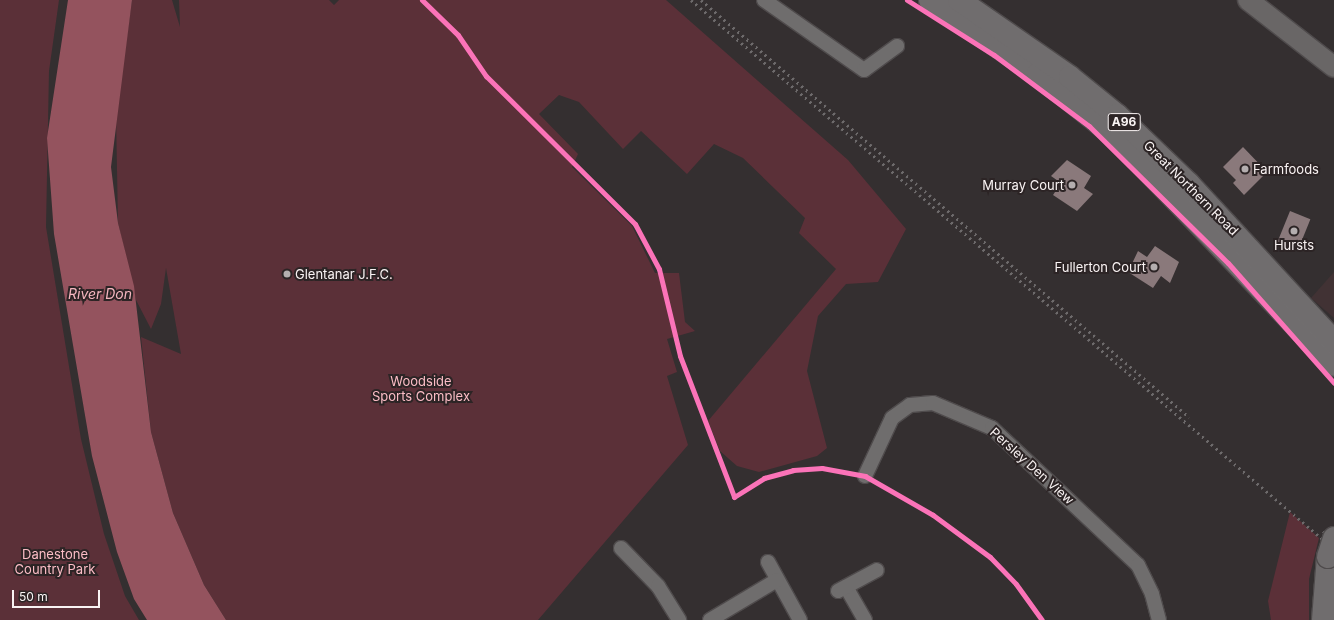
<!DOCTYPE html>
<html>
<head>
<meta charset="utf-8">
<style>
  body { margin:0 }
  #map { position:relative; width:1334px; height:620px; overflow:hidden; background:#342f30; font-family:Inter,sans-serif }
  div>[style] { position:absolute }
  .built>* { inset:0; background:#413234 }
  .green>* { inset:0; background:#5b3038 }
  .water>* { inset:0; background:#94535e }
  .building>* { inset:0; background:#8a797b; transform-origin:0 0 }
  .roads { filter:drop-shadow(1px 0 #4f4b4c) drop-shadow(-1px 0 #4f4b4c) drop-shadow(0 1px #4f4b4c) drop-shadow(0 -1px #4f4b4c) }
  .street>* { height:14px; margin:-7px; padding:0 7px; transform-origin:7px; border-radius:7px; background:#6f6d6d }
  .secondary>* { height:20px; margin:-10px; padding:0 10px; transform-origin:10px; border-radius:10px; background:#696666 }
  .primary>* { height:22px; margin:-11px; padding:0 11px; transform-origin:11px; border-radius:11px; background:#706d6e }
  .rail>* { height:3px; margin-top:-1.5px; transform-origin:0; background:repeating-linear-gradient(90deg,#6d6a6b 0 2px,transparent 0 6px) }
  .bridges { filter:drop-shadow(1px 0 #4f4b4c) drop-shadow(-1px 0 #4f4b4c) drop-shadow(0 1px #4f4b4c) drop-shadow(0 -1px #4f4b4c) }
  .primary-bridge>* { height:22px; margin:-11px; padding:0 11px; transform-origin:11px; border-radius:11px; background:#706d6e }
  .cycleway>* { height:5px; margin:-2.5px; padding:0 2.5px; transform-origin:2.5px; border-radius:2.5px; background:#fb73b8 }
  .dots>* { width:11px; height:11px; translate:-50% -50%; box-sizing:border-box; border:2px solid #2c2425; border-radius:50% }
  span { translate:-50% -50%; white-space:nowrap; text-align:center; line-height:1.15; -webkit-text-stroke:4px #2c2425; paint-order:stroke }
  .shield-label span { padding:1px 3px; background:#2c2425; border:1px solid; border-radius:3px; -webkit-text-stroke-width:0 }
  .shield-label { font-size:12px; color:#f9f3f3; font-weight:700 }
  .poi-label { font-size:13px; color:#f9f3f3 }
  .left { translate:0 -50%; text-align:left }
  .right { translate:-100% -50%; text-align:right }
  .street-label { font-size:13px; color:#f9f3f3 }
  .park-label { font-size:13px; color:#fcbdc6 }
  .water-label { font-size:14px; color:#f5b6bf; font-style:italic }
  .scale { position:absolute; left:12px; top:590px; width:88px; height:18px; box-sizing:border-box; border:2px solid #f9f3f3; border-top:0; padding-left:5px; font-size:12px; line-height:14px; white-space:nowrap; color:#f9f3f3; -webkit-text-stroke:3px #2c2425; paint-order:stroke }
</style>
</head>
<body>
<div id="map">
  <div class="built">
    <div style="clip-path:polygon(1334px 272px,1334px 318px,1311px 298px)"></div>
  </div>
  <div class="green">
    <div style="clip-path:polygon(0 0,59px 0,49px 71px,46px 227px,81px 439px,104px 534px,125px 596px,139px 620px,0 620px)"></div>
    <div style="clip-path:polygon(132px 0,172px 0,180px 27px,179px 0,329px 0,334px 5px,339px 0,666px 0,848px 160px,906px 229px,878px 282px,846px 284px,818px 316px,807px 371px,827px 448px,817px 456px,759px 472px,737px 466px,720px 451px,708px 421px,836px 269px,799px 233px,805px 218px,743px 158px,714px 144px,687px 174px,641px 131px,623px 149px,579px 102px,559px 95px,539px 114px,578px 154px,572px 167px,632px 226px,655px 273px,679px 273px,685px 322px,695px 331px,667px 339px,677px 372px,667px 376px,688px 445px,538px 620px,226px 620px,204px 585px,173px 513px,151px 432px,141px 337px,181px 354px,166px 268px,161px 304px,151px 329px,136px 300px,118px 223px,116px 115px)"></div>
    <div style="clip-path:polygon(1290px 512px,1319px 538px,1309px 579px,1309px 620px,1271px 620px,1268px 601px)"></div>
  </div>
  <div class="water">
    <div style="clip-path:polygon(68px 0,132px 0,111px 167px,118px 223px,134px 286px,151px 432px,173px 513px,204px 585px,226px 620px,147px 620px,134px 599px,117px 552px,92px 456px,54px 234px,47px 138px)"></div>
  </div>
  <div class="building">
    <div style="clip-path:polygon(1243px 147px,1267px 172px,1244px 195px,1233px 183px,1236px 180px,1223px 167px)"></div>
    <div style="clip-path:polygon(1067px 160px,1091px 176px,1084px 188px,1093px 194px,1077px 211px,1053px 195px,1061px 183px,1051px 176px)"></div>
    <div style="left:1290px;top:211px;width:22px;height:33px;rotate:22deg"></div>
    <div style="clip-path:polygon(1155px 246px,1179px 262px,1170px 283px,1161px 276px,1153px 288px,1128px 272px,1138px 251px,1147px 257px)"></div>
  </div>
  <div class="roads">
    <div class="street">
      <div style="left:764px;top:0;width:122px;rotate:35deg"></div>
      <div style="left:864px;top:70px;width:41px;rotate:-36deg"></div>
      <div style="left:865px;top:476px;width:64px;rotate:-65deg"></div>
      <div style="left:892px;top:418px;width:22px;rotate:-36deg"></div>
      <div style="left:910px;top:405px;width:23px;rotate:-5deg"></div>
      <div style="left:933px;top:403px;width:64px;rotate:23deg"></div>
      <div style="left:992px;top:428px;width:200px;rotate:43.2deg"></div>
      <div style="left:1138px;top:565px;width:32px;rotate:64deg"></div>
      <div style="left:1152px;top:594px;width:27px;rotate:75deg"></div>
      <div style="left:621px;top:548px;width:53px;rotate:45.8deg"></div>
      <div style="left:658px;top:586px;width:40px;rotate:58deg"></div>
      <div style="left:768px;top:562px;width:66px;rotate:61.1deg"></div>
      <div style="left:846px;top:587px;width:38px;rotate:60deg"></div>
      <div style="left:838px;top:591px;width:44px;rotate:-28.3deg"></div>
      <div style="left:710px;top:620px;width:78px;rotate:-30.8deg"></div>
    </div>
    <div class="secondary">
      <div style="left:1248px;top:0;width:109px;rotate:37.9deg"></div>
    </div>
    <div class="primary">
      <div style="left:930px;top:0;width:131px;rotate:34.4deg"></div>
      <div style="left:1038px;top:74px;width:100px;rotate:38.9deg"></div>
      <div style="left:1116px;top:137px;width:315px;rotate:46.3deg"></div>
      <div style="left:959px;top:0;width:135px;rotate:34.7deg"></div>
      <div style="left:1070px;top:77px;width:60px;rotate:39deg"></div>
      <div style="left:1117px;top:115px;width:100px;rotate:43.8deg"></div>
      <div style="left:1189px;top:184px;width:214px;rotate:47.3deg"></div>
      <div style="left:1323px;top:620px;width:63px;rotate:-85.5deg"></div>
    </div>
  </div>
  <div class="rail">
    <div style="left:691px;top:0;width:845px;rotate:40.49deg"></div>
    <div style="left:701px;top:0;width:642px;rotate:40.51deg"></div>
    <div style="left:1323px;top:531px;width:15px;rotate:42deg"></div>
  </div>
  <div class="bridges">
    <div class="primary-bridge">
      <div style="left:1328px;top:557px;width:20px;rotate:-72deg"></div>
    </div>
  </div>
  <div class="cycleway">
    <div style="left:422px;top:0;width:50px;rotate:44.2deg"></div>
    <div style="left:458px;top:35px;width:50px;rotate:55.7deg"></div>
    <div style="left:486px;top:76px;width:210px;rotate:44.8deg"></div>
    <div style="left:635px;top:224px;width:51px;rotate:61.9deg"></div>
    <div style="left:659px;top:269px;width:89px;rotate:76.4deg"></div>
    <div style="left:680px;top:356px;width:151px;rotate:69deg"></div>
    <div style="left:734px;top:497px;width:36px;rotate:-32deg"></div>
    <div style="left:764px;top:478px;width:30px;rotate:-15deg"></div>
    <div style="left:793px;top:470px;width:29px;rotate:-4deg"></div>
    <div style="left:822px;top:468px;width:44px;rotate:10.5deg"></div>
    <div style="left:865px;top:476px;width:78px;rotate:29.8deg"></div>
    <div style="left:933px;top:515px;width:71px;rotate:36.4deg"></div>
    <div style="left:990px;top:557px;width:37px;rotate:46deg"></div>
    <div style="left:1016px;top:584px;width:44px;rotate:54.2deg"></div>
    <div style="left:907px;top:0;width:103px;rotate:32.3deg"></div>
    <div style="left:994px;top:55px;width:119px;rotate:36.8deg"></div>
    <div style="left:1089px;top:126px;width:195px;rotate:44.6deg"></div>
    <div style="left:1228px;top:263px;width:160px;rotate:48.5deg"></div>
  </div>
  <div class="dots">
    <div style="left:1245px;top:169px;background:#b4aeaf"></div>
    <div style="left:1072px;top:185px;background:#b4aeaf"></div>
    <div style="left:1294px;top:231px;background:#b4aeaf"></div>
    <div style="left:1154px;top:267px;background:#b4aeaf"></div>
    <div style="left:287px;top:274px;background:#b4aeaf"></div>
  </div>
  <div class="shield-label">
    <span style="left:1124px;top:122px">A96</span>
  </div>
  <div class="poi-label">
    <span class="left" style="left:1253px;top:169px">Farmfoods</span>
    <span class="right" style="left:1064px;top:185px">Murray Court</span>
    <span style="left:1294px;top:245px">Hursts</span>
    <span class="right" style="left:1146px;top:267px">Fullerton Court</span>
    <span class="left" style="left:295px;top:274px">Glentanar J.F.C.</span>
  </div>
  <div class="street-label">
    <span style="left:1191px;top:188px;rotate:45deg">Great Northern Road</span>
    <span style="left:1032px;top:466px;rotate:42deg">Persley Den View</span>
  </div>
  <div class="park-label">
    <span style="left:421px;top:389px">Woodside<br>Sports Complex</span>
    <span style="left:55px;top:562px">Danestone<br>Country Park</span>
  </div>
  <div class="water-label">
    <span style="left:100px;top:294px">River Don</span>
  </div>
  <div class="scale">50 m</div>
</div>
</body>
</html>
